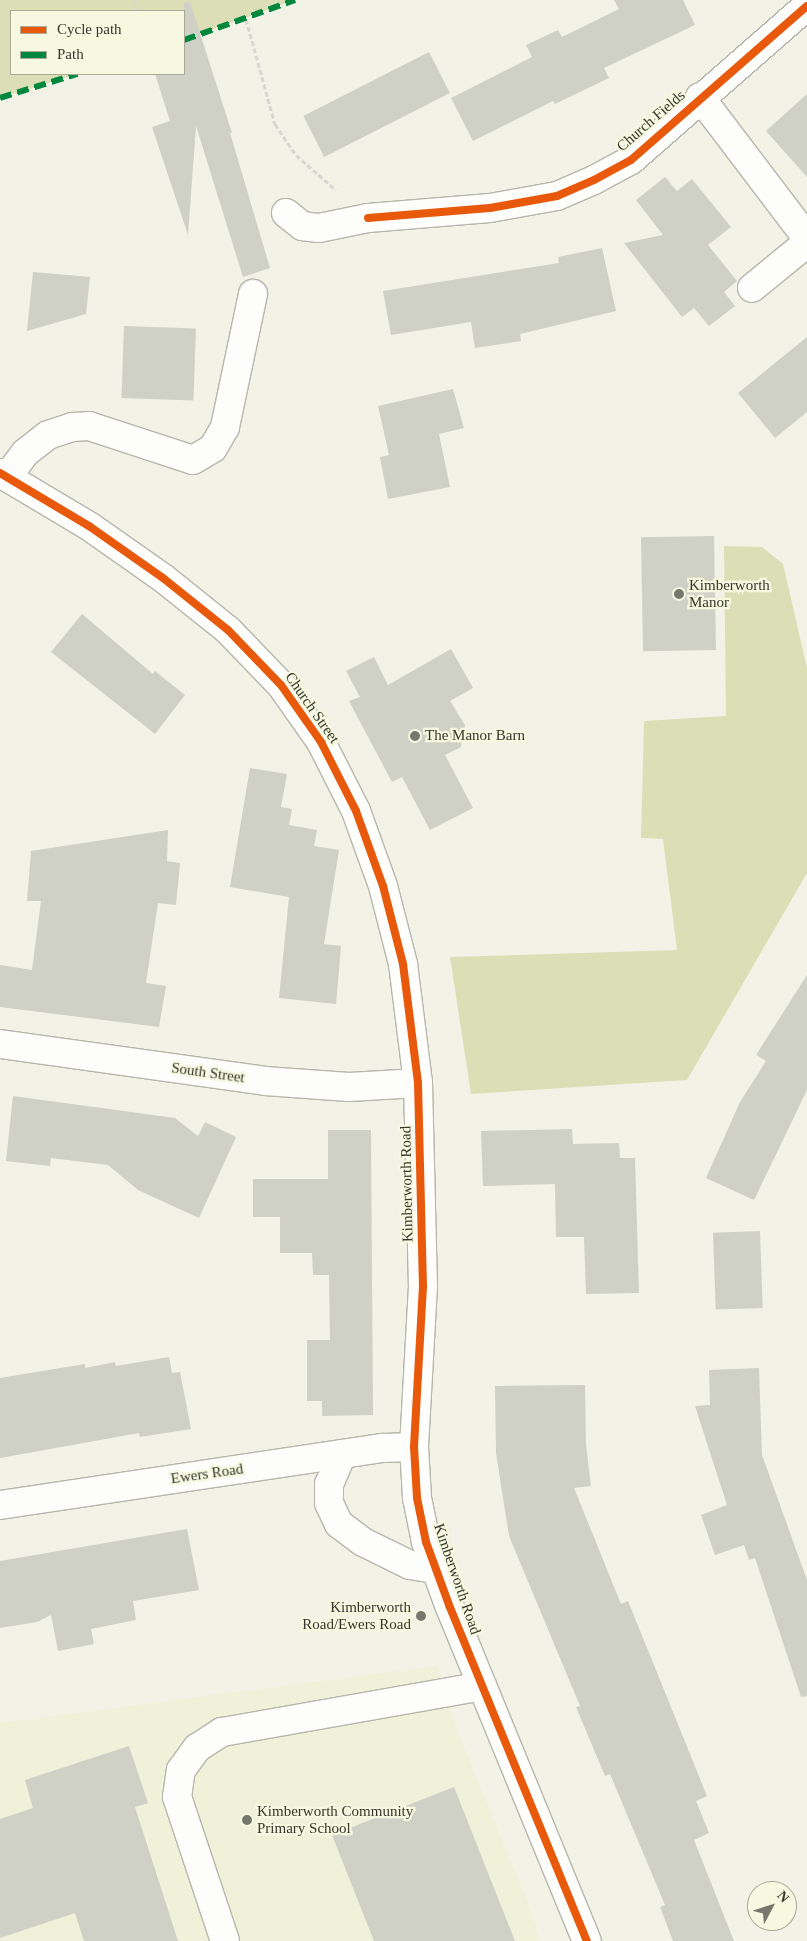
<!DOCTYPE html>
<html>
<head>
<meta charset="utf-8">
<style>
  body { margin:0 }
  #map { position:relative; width:807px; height:1941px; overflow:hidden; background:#f2f3e6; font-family:"Times New Roman",serif }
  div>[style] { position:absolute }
  .built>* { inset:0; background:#eff1d9 }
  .green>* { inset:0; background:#dcdfb6 }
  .building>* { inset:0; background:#cfd0c6; transform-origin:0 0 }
  .path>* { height:3px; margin-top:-1.5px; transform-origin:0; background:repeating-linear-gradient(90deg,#d7d7d3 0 5px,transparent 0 7.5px) }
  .roads { filter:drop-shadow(1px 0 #b6b6ac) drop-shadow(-1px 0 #b6b6ac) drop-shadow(0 1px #b6b6ac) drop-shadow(0 -1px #b6b6ac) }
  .minor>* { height:28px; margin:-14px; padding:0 14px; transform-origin:14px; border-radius:14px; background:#fdfdfb }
  .quiet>* { height:6px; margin-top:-3px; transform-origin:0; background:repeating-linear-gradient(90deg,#00873e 0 12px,transparent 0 18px) }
  .cycleway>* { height:8px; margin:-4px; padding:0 4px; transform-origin:4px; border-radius:4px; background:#e8590c }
  .dots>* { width:14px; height:14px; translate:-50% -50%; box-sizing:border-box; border:2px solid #f6f9e0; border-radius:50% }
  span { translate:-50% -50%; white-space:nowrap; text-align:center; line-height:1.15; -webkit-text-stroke:4.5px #f6f9e0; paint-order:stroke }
  .street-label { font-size:15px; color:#35362c }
  .poi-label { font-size:15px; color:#35362c }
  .left { translate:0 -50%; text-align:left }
  .right { translate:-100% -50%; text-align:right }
  .legend { position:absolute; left:10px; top:10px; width:175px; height:65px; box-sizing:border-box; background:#f6f9e0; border:1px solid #a9ab98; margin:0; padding:6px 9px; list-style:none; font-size:15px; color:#35362c }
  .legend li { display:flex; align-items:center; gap:10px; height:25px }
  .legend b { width:25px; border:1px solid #a9ab98 }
  .north { position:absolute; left:747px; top:1881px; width:50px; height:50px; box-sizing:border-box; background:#f6f9e0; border:1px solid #a9ab98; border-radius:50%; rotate:50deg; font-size:14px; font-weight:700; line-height:20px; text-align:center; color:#35362c }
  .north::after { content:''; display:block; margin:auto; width:18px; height:22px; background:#77786d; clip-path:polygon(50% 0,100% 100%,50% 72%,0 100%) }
</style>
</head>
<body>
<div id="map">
  <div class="built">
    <div style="clip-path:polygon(437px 1666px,459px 1735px,529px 1906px,540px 1941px,0 1941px,0 1723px)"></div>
  </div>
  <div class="green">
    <div style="clip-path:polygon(0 0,295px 0,184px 40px,184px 11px,11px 11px,11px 74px,77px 74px,0 98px)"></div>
    <div style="clip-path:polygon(724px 546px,762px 547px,783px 564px,807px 668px,807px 873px,687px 1080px,471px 1094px,450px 957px,677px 950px,663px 839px,641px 838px,644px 721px,726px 716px)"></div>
  </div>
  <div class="building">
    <div style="clip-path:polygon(614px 0,683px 0,695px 25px,604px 68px,609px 78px,555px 104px,553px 101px,473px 141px,451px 98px,532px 57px,526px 45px,558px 30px,562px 37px,619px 9px)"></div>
    <div style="clip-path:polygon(190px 2px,232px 133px,230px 133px,270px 268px,243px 277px,196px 126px,188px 235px,152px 127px,170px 121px,155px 74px,184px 74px,184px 3px)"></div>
    <div style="left:429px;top:52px;width:46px;height:141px;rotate:63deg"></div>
    <div style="clip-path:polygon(807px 94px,807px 177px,766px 131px)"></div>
    <div style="clip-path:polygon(665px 177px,677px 191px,692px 179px,731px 227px,708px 245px,737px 281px,724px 292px,735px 306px,709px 326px,694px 308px,682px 317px,624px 243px,663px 235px,636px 200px)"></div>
    <div style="clip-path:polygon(602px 248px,616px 311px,520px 334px,521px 341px,475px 348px,471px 322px,391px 335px,383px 291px,559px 263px,558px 257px)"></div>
    <div style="clip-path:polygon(33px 272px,90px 277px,86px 314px,27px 331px)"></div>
    <div style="left:124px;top:326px;width:72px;height:72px;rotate:2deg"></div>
    <div style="clip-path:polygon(807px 337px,807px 412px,775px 438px,738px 393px)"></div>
    <div style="clip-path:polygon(453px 389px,464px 428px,439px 434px,450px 487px,388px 499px,380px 457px,389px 455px,378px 406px)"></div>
    <div style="left:714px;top:536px;width:114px;height:73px;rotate:89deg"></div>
    <div style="clip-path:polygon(82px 614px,153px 674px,155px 671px,185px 695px,155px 734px,51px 652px)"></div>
    <div style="clip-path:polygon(451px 649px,473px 688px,450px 701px,465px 725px,461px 747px,445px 755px,473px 808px,430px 830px,402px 777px,392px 782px,349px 701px,360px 697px,346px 671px,374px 657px,388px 685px)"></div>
    <div style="clip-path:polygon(250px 768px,287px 774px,281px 807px,292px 809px,289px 825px,317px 830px,314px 846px,339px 850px,324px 944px,341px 946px,336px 1004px,279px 998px,289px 897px,230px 887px)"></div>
    <div style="clip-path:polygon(168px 830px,167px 861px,180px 863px,176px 905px,158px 903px,146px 983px,166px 986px,159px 1027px,0 1007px,0 965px,32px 970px,41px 901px,27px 901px,31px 851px)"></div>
    <div style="clip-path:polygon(807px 975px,807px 1090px,754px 1200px,706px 1178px,740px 1102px,766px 1061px,756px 1055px)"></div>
    <div style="clip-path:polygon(13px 1096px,175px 1118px,198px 1136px,205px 1122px,236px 1137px,199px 1218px,138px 1190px,108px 1165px,51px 1158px,50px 1166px,6px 1161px)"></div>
    <div style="clip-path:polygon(572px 1129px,573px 1144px,619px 1143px,620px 1158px,635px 1158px,639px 1293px,586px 1294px,584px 1237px,556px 1237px,555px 1184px,483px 1186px,481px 1131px)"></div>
    <div style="clip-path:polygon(328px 1130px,371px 1130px,373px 1415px,322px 1416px,322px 1401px,307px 1401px,307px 1340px,330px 1340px,329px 1275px,313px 1275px,312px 1253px,280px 1253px,280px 1217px,253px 1217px,253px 1179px,328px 1179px)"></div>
    <div style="left:760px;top:1231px;width:77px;height:47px;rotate:88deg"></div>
    <div style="clip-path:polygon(169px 1357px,172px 1373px,180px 1372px,191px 1429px,140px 1437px,139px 1433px,0 1458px,0 1378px,85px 1364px,85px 1368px,115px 1362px,116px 1366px)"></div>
    <div style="clip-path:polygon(759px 1368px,762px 1455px,807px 1580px,807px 1696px,801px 1697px,755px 1558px,749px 1560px,744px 1545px,715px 1555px,701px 1515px,727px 1505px,695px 1406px,710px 1405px,709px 1370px)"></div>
    <div style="clip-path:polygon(585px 1385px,586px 1445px,591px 1486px,574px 1488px,621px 1604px,628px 1601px,707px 1796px,696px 1801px,709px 1833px,694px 1840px,734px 1941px,673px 1941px,660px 1907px,665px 1905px,610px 1774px,605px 1776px,576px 1707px,580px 1706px,509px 1536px,496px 1453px,495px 1386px)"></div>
    <div style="clip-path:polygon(187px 1529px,199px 1590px,133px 1601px,136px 1620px,91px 1629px,94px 1644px,58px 1651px,51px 1615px,37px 1622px,0 1628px,0 1561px)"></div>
    <div style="clip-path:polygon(129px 1746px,148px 1803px,135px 1807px,178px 1941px,84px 1941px,75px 1913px,0 1938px,0 1819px,33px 1808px,25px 1780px)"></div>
    <div style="clip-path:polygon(454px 1787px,515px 1941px,374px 1941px,332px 1835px)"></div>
  </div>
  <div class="path">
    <div style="left:135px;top:0;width:12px;rotate:70deg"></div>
    <div style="left:246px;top:19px;width:109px;rotate:74.6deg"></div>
    <div style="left:275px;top:124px;width:37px;rotate:56deg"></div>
    <div style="left:296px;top:155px;width:53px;rotate:41.2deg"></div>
  </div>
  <div class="roads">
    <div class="minor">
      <div style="left:700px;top:97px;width:177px;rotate:52.8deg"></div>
      <div style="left:286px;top:213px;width:21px;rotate:39deg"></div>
      <div style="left:302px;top:226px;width:17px;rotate:7deg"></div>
      <div style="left:319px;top:228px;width:50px;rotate:-11.5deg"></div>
      <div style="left:368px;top:218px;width:122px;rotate:-4.7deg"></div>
      <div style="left:490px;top:208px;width:68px;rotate:-10.2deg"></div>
      <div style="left:557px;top:196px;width:40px;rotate:-23.4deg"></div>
      <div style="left:594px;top:180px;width:42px;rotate:-28.4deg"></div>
      <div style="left:631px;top:160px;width:234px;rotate:-41.2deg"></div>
      <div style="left:752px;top:288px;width:71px;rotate:-39.3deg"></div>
      <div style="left:0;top:473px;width:104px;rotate:30.8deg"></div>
      <div style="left:89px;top:526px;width:90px;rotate:35.1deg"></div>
      <div style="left:163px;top:578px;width:83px;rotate:38.7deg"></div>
      <div style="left:228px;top:630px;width:76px;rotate:46.1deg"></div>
      <div style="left:281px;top:685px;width:70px;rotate:54.9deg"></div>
      <div style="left:321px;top:742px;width:77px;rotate:63.1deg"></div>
      <div style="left:356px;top:811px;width:80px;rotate:70.2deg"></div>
      <div style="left:383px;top:886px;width:81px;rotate:75.6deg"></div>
      <div style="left:403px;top:964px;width:120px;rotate:82.8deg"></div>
      <div style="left:418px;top:1083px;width:203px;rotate:88.6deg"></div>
      <div style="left:423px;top:1286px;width:161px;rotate:93.2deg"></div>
      <div style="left:414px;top:1447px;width:51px;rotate:86.6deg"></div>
      <div style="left:417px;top:1498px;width:45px;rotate:78.4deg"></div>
      <div style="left:426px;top:1542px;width:67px;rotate:69.9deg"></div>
      <div style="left:449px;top:1605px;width:363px;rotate:67.7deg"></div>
      <div style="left:7px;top:477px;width:30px;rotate:-53deg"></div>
      <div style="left:25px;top:453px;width:29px;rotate:-38deg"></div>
      <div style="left:48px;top:435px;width:25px;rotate:-18deg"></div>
      <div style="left:72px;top:427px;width:17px;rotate:-3deg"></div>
      <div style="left:89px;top:426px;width:109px;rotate:18.1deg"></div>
      <div style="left:193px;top:460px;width:23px;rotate:-31deg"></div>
      <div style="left:213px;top:448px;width:24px;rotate:-60deg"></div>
      <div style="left:225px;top:427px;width:136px;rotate:-78.1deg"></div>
      <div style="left:0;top:1044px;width:268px;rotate:7.9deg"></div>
      <div style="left:265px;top:1081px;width:84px;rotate:4.1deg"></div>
      <div style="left:349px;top:1087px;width:69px;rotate:-3.3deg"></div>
      <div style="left:342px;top:1454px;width:33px;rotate:113deg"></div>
      <div style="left:329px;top:1484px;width:19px;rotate:90deg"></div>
      <div style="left:329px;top:1503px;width:23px;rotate:65deg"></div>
      <div style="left:339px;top:1524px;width:30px;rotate:37deg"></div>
      <div style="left:363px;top:1542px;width:52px;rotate:26.1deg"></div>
      <div style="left:410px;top:1565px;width:26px;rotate:9deg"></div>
      <div style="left:0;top:1505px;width:387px;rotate:-8.5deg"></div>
      <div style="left:383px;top:1448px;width:31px;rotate:-2deg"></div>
      <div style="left:225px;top:1941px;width:152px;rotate:-108.4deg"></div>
      <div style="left:177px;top:1797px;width:27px;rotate:-82deg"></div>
      <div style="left:181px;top:1770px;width:27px;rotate:-54deg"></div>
      <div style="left:197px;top:1748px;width:30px;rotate:-33deg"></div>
      <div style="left:222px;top:1732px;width:264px;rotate:-10deg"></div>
    </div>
  </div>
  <div class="quiet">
    <div style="left:184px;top:40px;width:118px;rotate:-19.8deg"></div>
    <div style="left:0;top:98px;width:81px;rotate:-17.3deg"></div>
  </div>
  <div class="cycleway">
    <div style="left:368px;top:218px;width:122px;rotate:-4.7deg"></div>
    <div style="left:490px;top:208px;width:68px;rotate:-10.2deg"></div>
    <div style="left:557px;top:196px;width:40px;rotate:-23.4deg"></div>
    <div style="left:594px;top:180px;width:42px;rotate:-28.4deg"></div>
    <div style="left:631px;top:160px;width:234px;rotate:-41.2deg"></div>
    <div style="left:0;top:473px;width:104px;rotate:30.8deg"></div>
    <div style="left:89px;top:526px;width:90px;rotate:35.1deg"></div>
    <div style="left:163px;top:578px;width:83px;rotate:38.7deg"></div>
    <div style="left:228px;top:630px;width:76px;rotate:46.1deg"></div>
    <div style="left:281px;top:685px;width:70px;rotate:54.9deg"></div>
    <div style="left:321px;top:742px;width:77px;rotate:63.1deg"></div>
    <div style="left:356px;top:811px;width:80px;rotate:70.2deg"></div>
    <div style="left:383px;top:886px;width:81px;rotate:75.6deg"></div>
    <div style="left:403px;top:964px;width:120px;rotate:82.8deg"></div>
    <div style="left:418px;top:1083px;width:203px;rotate:88.6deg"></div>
    <div style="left:423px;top:1286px;width:161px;rotate:93.2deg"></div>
    <div style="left:414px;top:1447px;width:51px;rotate:86.6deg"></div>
    <div style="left:417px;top:1498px;width:45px;rotate:78.4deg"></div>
    <div style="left:426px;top:1542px;width:67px;rotate:69.9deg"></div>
    <div style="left:449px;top:1605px;width:363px;rotate:67.7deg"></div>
  </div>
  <div class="dots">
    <div style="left:679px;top:594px;background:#77786d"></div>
    <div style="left:415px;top:736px;background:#77786d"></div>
    <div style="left:421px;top:1616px;background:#77786d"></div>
    <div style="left:247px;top:1820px;background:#77786d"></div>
  </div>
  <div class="street-label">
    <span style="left:651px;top:121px;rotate:-41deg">Church Fields</span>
    <span style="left:312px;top:708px;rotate:55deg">Church Street</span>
    <span style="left:208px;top:1073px;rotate:8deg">South Street</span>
    <span style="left:407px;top:1184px;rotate:-91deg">Kimberworth Road</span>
    <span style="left:207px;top:1474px;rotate:-8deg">Ewers Road</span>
    <span style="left:457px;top:1579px;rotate:71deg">Kimberworth Road</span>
  </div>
  <div class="poi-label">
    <span class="left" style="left:689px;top:594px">Kimberworth<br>Manor</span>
    <span class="left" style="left:425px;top:736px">The Manor Barn</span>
    <span class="right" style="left:411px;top:1616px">Kimberworth<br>Road/Ewers Road</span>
    <span class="left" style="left:257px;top:1820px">Kimberworth Community<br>Primary School</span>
  </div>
  <ul class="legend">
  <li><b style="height:6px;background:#e8590c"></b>Cycle path</li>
  <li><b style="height:6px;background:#00873e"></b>Path</li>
  </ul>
  <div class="north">N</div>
</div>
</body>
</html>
